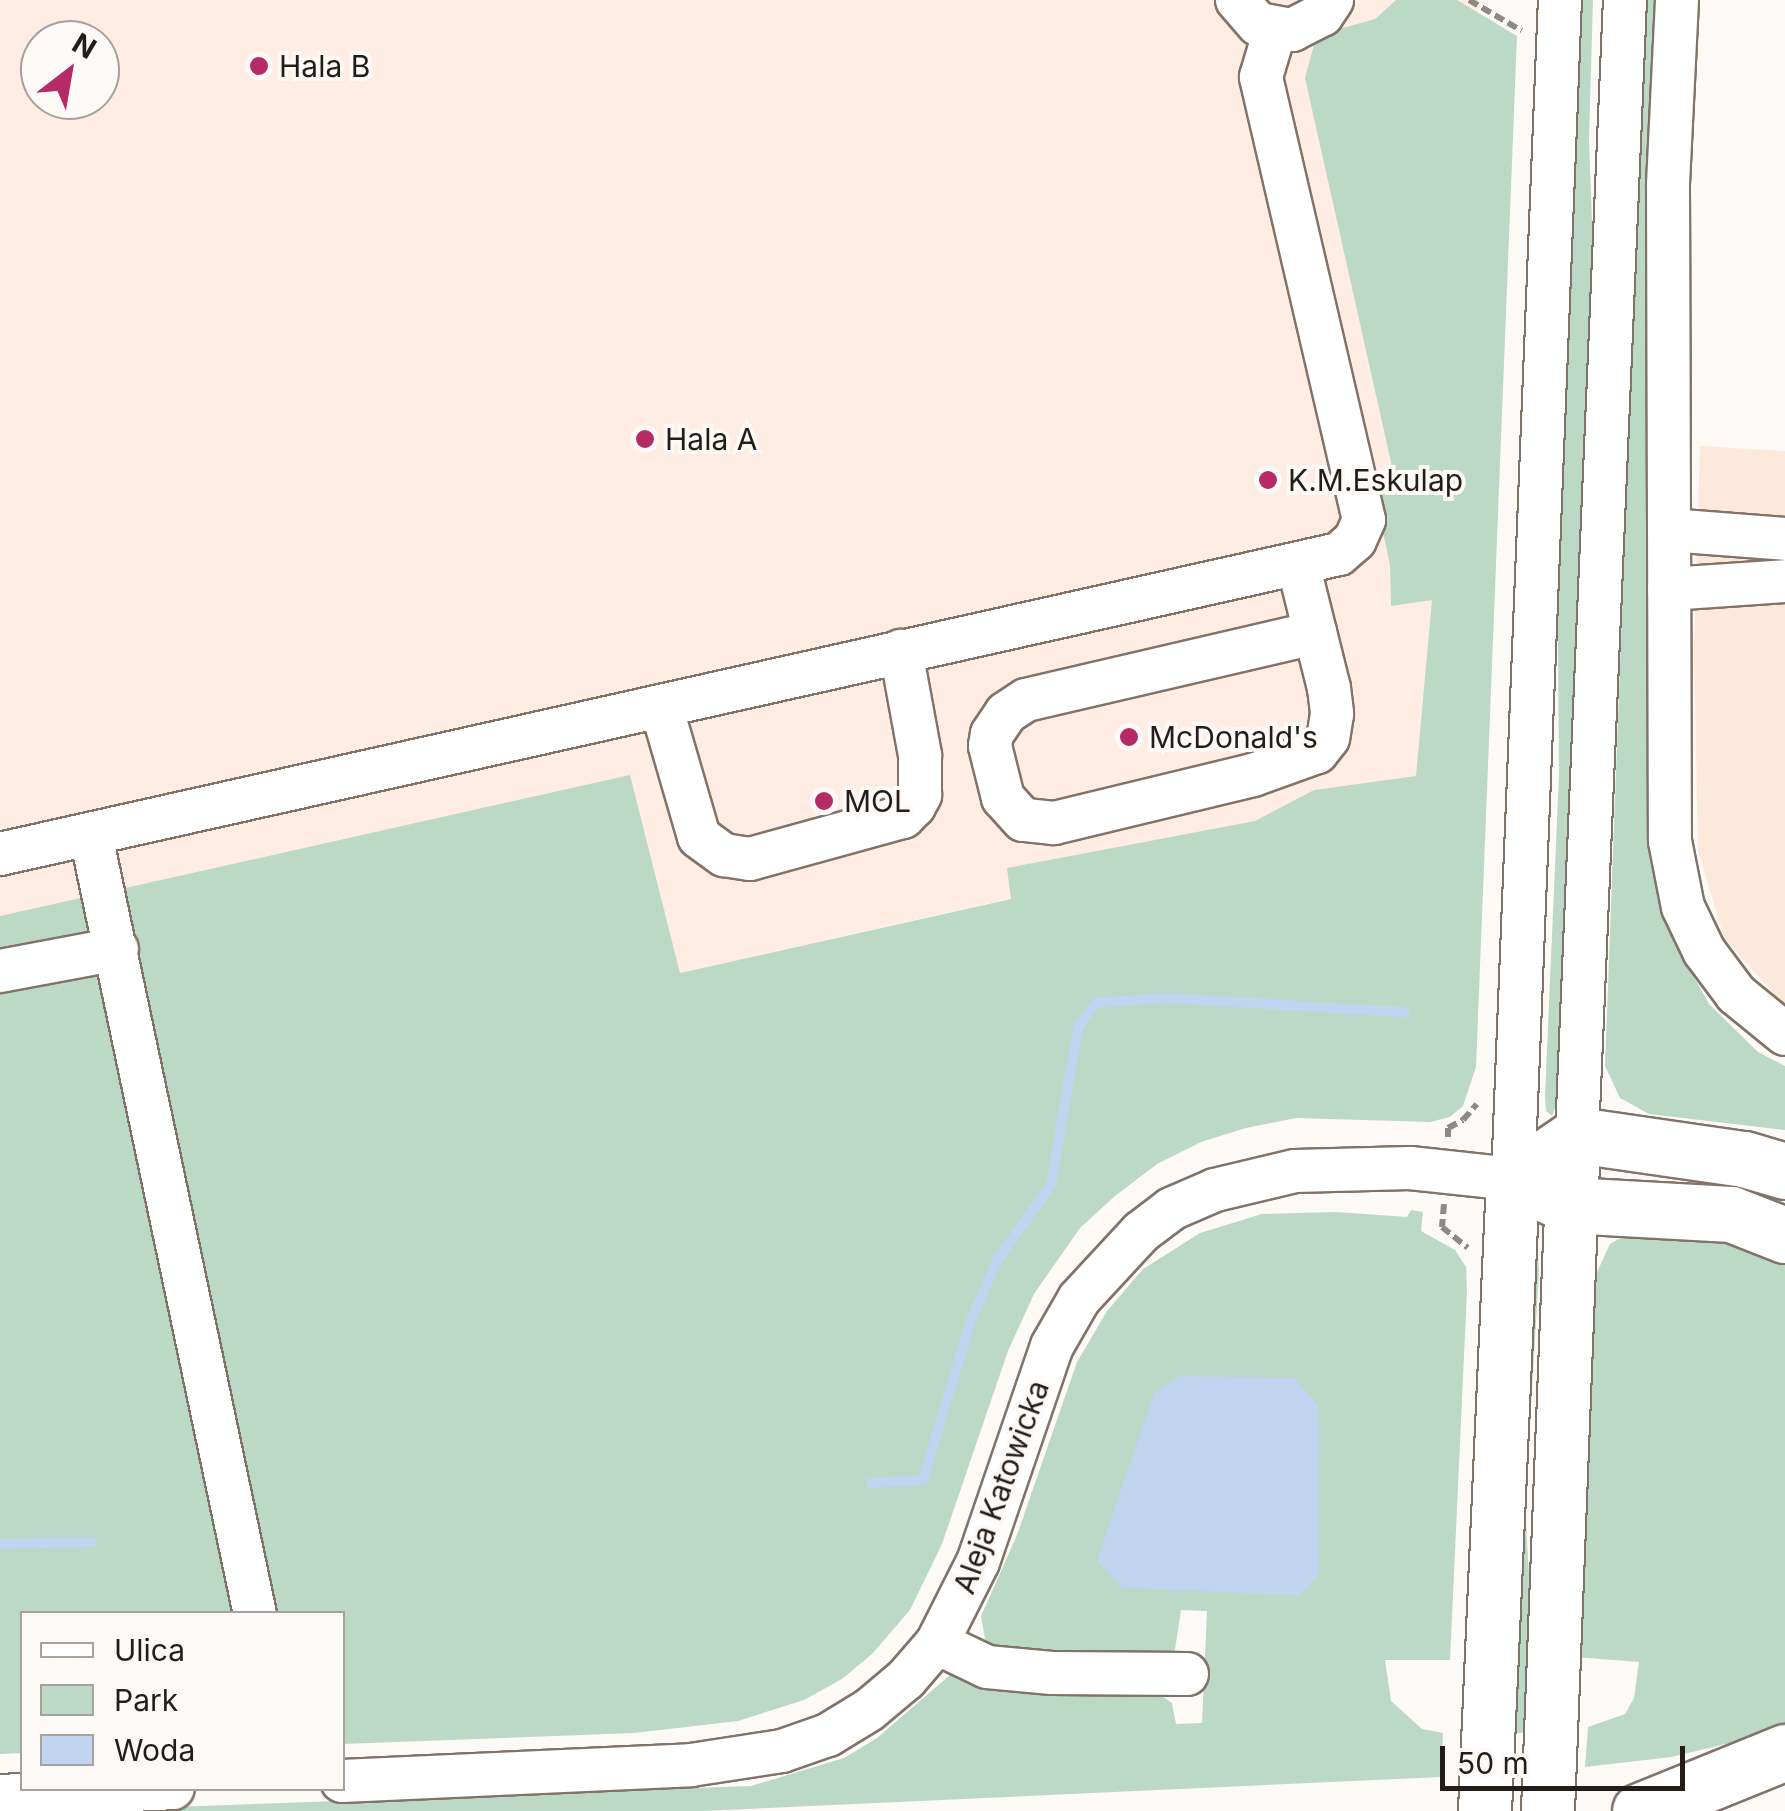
<!DOCTYPE html>
<html>
<head>
<meta charset="utf-8">
<style>
  body { margin:0 }
  #map { position:relative; width:1785px; height:1811px; overflow:hidden; background:#fdf9f7; font-family:Inter,sans-serif }
  div>[style] { position:absolute }
  .commercial>* { inset:0; background:#ffece3 }
  .built>* { inset:0; background:#fce9db }
  .green>* { inset:0; background:#bcd8c7 }
  .water>* { inset:0; background:#c1d5f1 }
  .stream>* { height:10px; margin:-5px; padding:0 5px; transform-origin:5px; border-radius:5px; background:#c1d5f1 }
  .path>* { height:6px; margin-top:-3px; transform-origin:0; background:repeating-linear-gradient(90deg,#8e8986 0 10px,transparent 0 15px) }
  .roads { filter:drop-shadow(2px 0 #827368) drop-shadow(-2px 0 #827368) drop-shadow(0 2px #827368) drop-shadow(0 -2px #827368) }
  .minor>* { height:42px; margin:-21px; padding:0 21px; transform-origin:21px; border-radius:21px; background:#fff }
  .major>* { height:52px; margin:-26px; padding:0 26px; transform-origin:26px; border-radius:26px; background:#fff }
  .highway>* { height:55px; margin:-27.5px; padding:0 27.5px; transform-origin:27.5px; border-radius:27.5px; background:#fff }
  .dots>* { width:28px; height:28px; translate:-50% -50%; box-sizing:border-box; border:5px solid #fdf9f7; border-radius:50% }
  span { translate:-50% -50%; white-space:nowrap; text-align:center; line-height:1.15; -webkit-text-stroke:8px #fdf9f7; paint-order:stroke }
  .poi-label { font-size:30px; color:#231d19 }
  .left { translate:0 -50%; text-align:left }
  .street-label { font-size:30px; color:#231d19 }
  .legend { position:absolute; left:20px; top:1611px; width:325px; height:180px; box-sizing:border-box; background:#fdf9f7; border:2px solid #a6a19e; margin:0; padding:12px 18px; list-style:none; font-size:30px; color:#231d19 }
  .legend li { display:flex; align-items:center; gap:20px; height:50px }
  .legend b { width:50px; border:2px solid #a6a19e }
  .north { position:absolute; left:20px; top:20px; width:100px; height:100px; box-sizing:border-box; background:#fdf9f7; border:2px solid #a6a19e; border-radius:50%; rotate:31deg; font-size:28px; font-weight:700; line-height:40px; text-align:center; color:#231d19 }
  .north::after { content:''; display:block; margin:auto; width:35px; height:45px; background:#b62b66; clip-path:polygon(50% 0,100% 100%,50% 72%,0 100%) }
  .scale { position:absolute; left:1440px; top:1746px; width:245px; height:45px; box-sizing:border-box; border:5px solid #231d19; border-top:0; padding-left:12px; font-size:30px; line-height:35px; white-space:nowrap; color:#231d19; -webkit-text-stroke:8px #fdf9f7; paint-order:stroke }
</style>
</head>
<body>
<div id="map">
  <div class="commercial">
    <div style="clip-path:polygon(evenodd,0 0,1479px 0,1457px 329px,1416px 776px,1314px 790px,1255px 821px,1008px 868px,1012px 898px,679px 973px,630px 776px,0 916px,0 0,40px 40px,100px 40px,100px 100px,40px 100px,40px 40px)"></div>
  </div>
  <div class="built">
    <div style="clip-path:polygon(1700px 446px,1785px 451px,1785px 1006px,1724px 938px,1698px 850px,1694px 649px)"></div>
  </div>
  <div class="green">
    <div style="clip-path:polygon(1396px 0,1457px 0,1517px 36px,1476px 1067px,1463px 1106px,1450px 1117px,1430px 1122px,1296px 1118px,1246px 1128px,1201px 1142px,1157px 1164px,1115px 1196px,1080px 1228px,1034px 1294px,1008px 1351px,942px 1544px,910px 1610px,872px 1654px,842px 1679px,804px 1700px,738px 1721px,634px 1733px,343px 1744px,342px 1614px,22px 1614px,22px 1753px,0 1754px,0 916px,630px 775px,680px 973px,1011px 899px,1007px 868px,1255px 821px,1314px 790px,1416px 776px,1432px 600px,1391px 606px,1390px 565px,1373px 486px,1395px 480px,1305px 78px,1315px 41px,1328px 32px,1375px 19px)"></div>
    <div style="clip-path:polygon(1579px 0,1593px 0,1589px 139px,1594px 278px,1559px 1098px,1552px 1116px,1546px 1111px,1545px 1095px,1559px 775px,1557px 513px)"></div>
    <div style="clip-path:polygon(1645px 0,1659px 0,1652px 840px,1658px 896px,1672px 938px,1709px 1004px,1758px 1052px,1785px 1066px,1785px 1130px,1649px 1114px,1620px 1098px,1605px 1066px)"></div>
    <div style="clip-path:polygon(1411px 1210px,1423px 1212px,1421px 1231px,1455px 1250px,1466px 1267px,1467px 1291px,1450px 1660px,1385px 1660px,1391px 1701px,1422px 1729px,1443px 1733px,1441px 1777px,702px 1811px,60px 1811px,751px 1786px,844px 1758px,877px 1738px,950px 1675px,1153px 1690px,1172px 1703px,1176px 1724px,1202px 1723px,1207px 1611px,1181px 1610px,1174px 1656px,1012px 1659px,986px 1645px,981px 1616px,1017px 1535px,1077px 1362px,1107px 1311px,1143px 1269px,1200px 1233px,1262px 1214px,1336px 1212px,1407px 1217px)"></div>
    <div style="clip-path:polygon(1641px 1226px,1785px 1248px,1785px 1730px,1671px 1757px,1585px 1767px,1588px 1727px,1625px 1714px,1634px 1698px,1639px 1662px,1575px 1657px,1592px 1283px,1610px 1244px)"></div>
    <div style="clip-path:polygon(1536px 1227px,1539px 1271px,1525px 1507px,1534px 1661px,1529px 1732px,1507px 1734px)"></div>
  </div>
  <div class="water">
    <div style="clip-path:polygon(1180px 1376px,1294px 1378px,1318px 1405px,1319px 1574px,1300px 1595px,1123px 1588px,1097px 1561px,1154px 1393px)"></div>
  </div>
  <div class="stream">
    <div style="left:871px;top:1483px;width:52px;rotate:-3.3deg"></div>
    <div style="left:923px;top:1480px;width:167px;rotate:-73.3deg"></div>
    <div style="left:971px;top:1320px;width:67px;rotate:-66.1deg"></div>
    <div style="left:998px;top:1259px;width:91px;rotate:-54.4deg"></div>
    <div style="left:1051px;top:1185px;width:160px;rotate:-80.3deg"></div>
    <div style="left:1078px;top:1027px;width:30px;rotate:-53deg"></div>
    <div style="left:1096px;top:1003px;width:70px;rotate:-4.1deg"></div>
    <div style="left:1166px;top:998px;width:239px;rotate:3.4deg"></div>
    <div style="left:0;top:1544px;width:91px;rotate:-1.3deg"></div>
  </div>
  <div class="path">
    <div style="left:1469px;top:0;width:61px;rotate:30.3deg"></div>
    <div style="left:1448px;top:1137px;width:9px;rotate:-90deg"></div>
    <div style="left:1448px;top:1128px;width:17px;rotate:-28deg"></div>
    <div style="left:1463px;top:1120px;width:21px;rotate:-49deg"></div>
    <div style="left:1444px;top:1204px;width:23px;rotate:95deg"></div>
    <div style="left:1442px;top:1227px;width:33px;rotate:39deg"></div>
  </div>
  <div class="roads">
    <div class="minor">
      <div style="left:1237px;top:0;width:32px;rotate:49deg"></div>
      <div style="left:1258px;top:24px;width:35px;rotate:10deg"></div>
      <div style="left:1292px;top:30px;width:34px;rotate:-27deg"></div>
      <div style="left:1322px;top:15px;width:18px;rotate:-56deg"></div>
      <div style="left:1677px;top:0;width:186px;rotate:92.8deg"></div>
      <div style="left:1668px;top:186px;width:655px;rotate:89.83deg"></div>
      <div style="left:1670px;top:841px;width:67px;rotate:78.9deg"></div>
      <div style="left:1683px;top:907px;width:49px;rotate:64.5deg"></div>
      <div style="left:1704px;top:951px;width:54px;rotate:53.3deg"></div>
      <div style="left:1736px;top:994px;width:63px;rotate:39.2deg"></div>
      <div style="left:1669px;top:530px;width:116px;rotate:4.4deg"></div>
      <div style="left:1298px;top:564px;width:128px;rotate:76deg"></div>
      <div style="left:1329px;top:688px;width:26px;rotate:83deg"></div>
      <div style="left:1332px;top:714px;width:24px;rotate:99deg"></div>
      <div style="left:1328px;top:738px;width:18px;rotate:128deg"></div>
      <div style="left:1317px;top:752px;width:68px;rotate:160.2deg"></div>
      <div style="left:1253px;top:775px;width:205px;rotate:166.4deg"></div>
      <div style="left:1054px;top:823px;width:31px;rotate:-174deg"></div>
      <div style="left:1023px;top:820px;width:30px;rotate:-132deg"></div>
      <div style="left:1003px;top:798px;width:54px;rotate:-104deg"></div>
      <div style="left:990px;top:746px;width:12px;rotate:-81deg"></div>
      <div style="left:992px;top:734px;width:25px;rotate:-56deg"></div>
      <div style="left:1006px;top:713px;width:24px;rotate:-33deg"></div>
      <div style="left:1026px;top:700px;width:297px;rotate:-13.1deg"></div>
      <div style="left:1669px;top:589px;width:116px;rotate:-3.9deg"></div>
      <div style="left:661px;top:706px;width:136px;rotate:73.8deg"></div>
      <div style="left:699px;top:837px;width:31px;rotate:36deg"></div>
      <div style="left:724px;top:855px;width:26px;rotate:9deg"></div>
      <div style="left:750px;top:859px;width:159px;rotate:-15.4deg"></div>
      <div style="left:903px;top:817px;width:16px;rotate:-45deg"></div>
      <div style="left:914px;top:806px;width:13px;rotate:-61deg"></div>
      <div style="left:920px;top:795px;width:40px;rotate:-90deg"></div>
      <div style="left:920px;top:755px;width:106px;rotate:-100.4deg"></div>
      <div style="left:91px;top:836px;width:795px;rotate:78.1deg"></div>
      <div style="left:0;top:854px;width:1372px;rotate:-12.63deg"></div>
      <div style="left:1339px;top:554px;width:21px;rotate:-41deg"></div>
      <div style="left:1355px;top:540px;width:22px;rotate:-66deg"></div>
      <div style="left:1364px;top:520px;width:455px;rotate:-103.1deg"></div>
      <div style="left:1261px;top:77px;width:49px;rotate:-73.4deg"></div>
      <div style="left:0;top:971px;width:119px;rotate:-10.6deg"></div>
      <div style="left:1577px;top:1135px;width:1136px;rotate:-87.58deg"></div>
      <div style="left:937px;top:1643px;width:55px;rotate:25.6deg"></div>
      <div style="left:987px;top:1667px;width:65px;rotate:5.3deg"></div>
      <div style="left:1052px;top:1673px;width:135px;rotate:0.4deg"></div>
      <div style="left:342px;top:1781px;width:349px;rotate:-2.6deg"></div>
      <div style="left:691px;top:1765px;width:92px;rotate:-8.7deg"></div>
      <div style="left:782px;top:1751px;width:49px;rotate:-19.2deg"></div>
      <div style="left:828px;top:1735px;width:48px;rotate:-31.4deg"></div>
      <div style="left:869px;top:1710px;width:48px;rotate:-40deg"></div>
      <div style="left:906px;top:1679px;width:48px;rotate:-49.3deg"></div>
      <div style="left:937px;top:1643px;width:91px;rotate:-63.2deg"></div>
      <div style="left:978px;top:1562px;width:228px;rotate:-71.1deg"></div>
      <div style="left:1052px;top:1346px;width:54px;rotate:-60.1deg"></div>
      <div style="left:1079px;top:1299px;width:91px;rotate:-47.2deg"></div>
      <div style="left:1141px;top:1232px;width:38px;rotate:-37deg"></div>
      <div style="left:1171px;top:1209px;width:48px;rotate:-23.4deg"></div>
      <div style="left:1215px;top:1190px;width:82px;rotate:-13.4deg"></div>
      <div style="left:1295px;top:1171px;width:115px;rotate:-1.5deg"></div>
      <div style="left:1410px;top:1168px;width:104px;rotate:6.1deg"></div>
      <div style="left:1513px;top:1179px;width:1180px;rotate:-87.72deg"></div>
      <div style="left:0;top:1796px;width:173px;rotate:-2.6deg"></div>
    </div>
    <div class="major">
      <div style="left:1485px;top:1811px;width:633px;rotate:-87.46deg"></div>
      <div style="left:1513px;top:1179px;width:78px;rotate:-34.5deg"></div>
      <div style="left:1548px;top:1811px;width:648px;rotate:-87.79deg"></div>
    </div>
    <div class="highway">
      <div style="left:1577px;top:1135px;width:169px;rotate:8.2deg"></div>
      <div style="left:1744px;top:1159px;width:43px;rotate:16.3deg"></div>
      <div style="left:1513px;top:1179px;width:62px;rotate:24.9deg"></div>
      <div style="left:1569px;top:1205px;width:162px;rotate:3.2deg"></div>
      <div style="left:1731px;top:1214px;width:58px;rotate:21.3deg"></div>
      <div style="left:1640px;top:1811px;width:157px;rotate:-22.1deg"></div>
    </div>
  </div>
  <div class="dots">
    <div style="left:259px;top:66px;background:#b62b66"></div>
    <div style="left:645px;top:439px;background:#b62b66"></div>
    <div style="left:1268px;top:480px;background:#b62b66"></div>
    <div style="left:1129px;top:737px;background:#b62b66"></div>
    <div style="left:824px;top:801px;background:#b62b66"></div>
  </div>
  <div class="poi-label">
    <span class="left" style="left:279px;top:66px">Hala B</span>
    <span class="left" style="left:665px;top:439px">Hala A</span>
    <span class="left" style="left:1288px;top:480px">K.M.Eskulap</span>
    <span class="left" style="left:1149px;top:737px">McDonald's</span>
    <span class="left" style="left:844px;top:801px">MOL</span>
  </div>
  <div class="street-label">
    <span style="left:1001px;top:1487px;rotate:-70deg">Aleja Katowicka</span>
  </div>
  <ul class="legend">
  <li><b style="height:12px;background:#fff"></b>Ulica</li>
  <li><b style="height:28px;background:#bcd8c7"></b>Park</li>
  <li><b style="height:28px;background:#c1d5f1"></b>Woda</li>
  </ul>
  <div class="north">N</div>
  <div class="scale">50 m</div>
</div>
</body>
</html>
